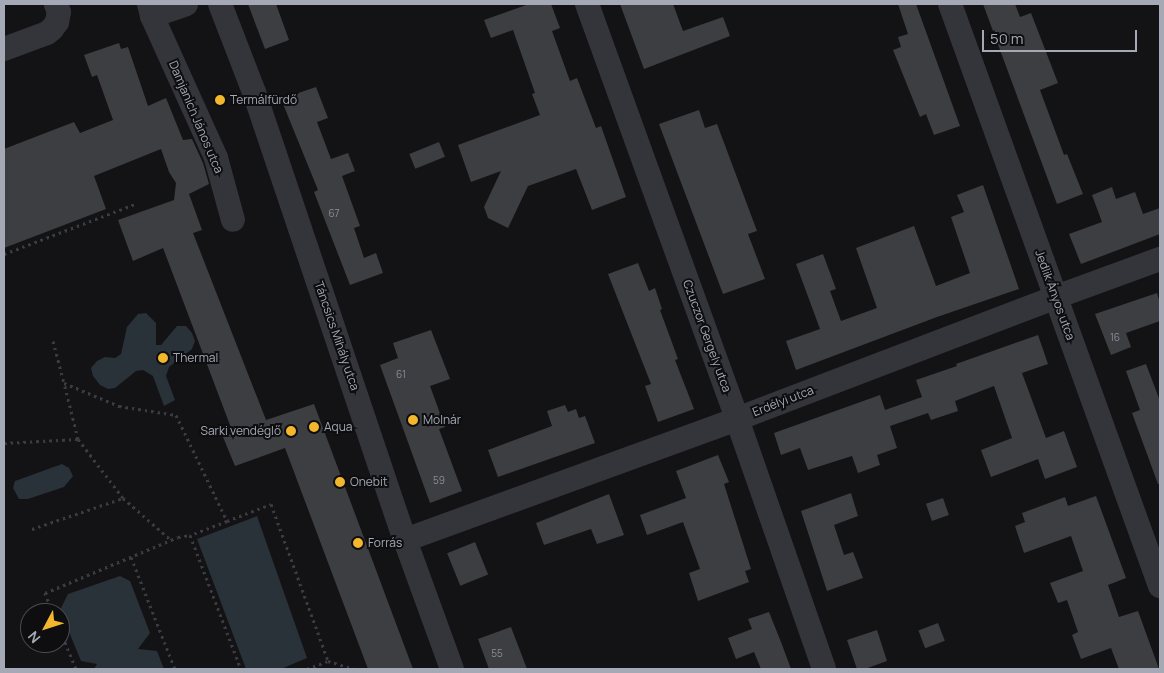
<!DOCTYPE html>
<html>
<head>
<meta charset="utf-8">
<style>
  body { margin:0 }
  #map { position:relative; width:1164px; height:673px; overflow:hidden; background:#131315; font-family:Manrope,sans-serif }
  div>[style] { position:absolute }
  .water>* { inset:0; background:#293139 }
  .building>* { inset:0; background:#3d3e42; transform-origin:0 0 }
  .path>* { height:3px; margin-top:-1.5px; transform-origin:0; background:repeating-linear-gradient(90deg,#3a3c41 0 2.5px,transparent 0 6.5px) }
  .minor>* { height:24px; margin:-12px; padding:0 12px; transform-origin:12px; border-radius:12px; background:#34353a }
  .dots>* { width:14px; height:14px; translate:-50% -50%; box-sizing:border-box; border:2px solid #0e0e10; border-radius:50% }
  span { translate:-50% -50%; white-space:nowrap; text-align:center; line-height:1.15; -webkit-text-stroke:4px #0e0e10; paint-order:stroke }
  .number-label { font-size:10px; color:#8a8e98 }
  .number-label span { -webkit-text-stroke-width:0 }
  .poi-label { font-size:12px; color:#a4a9b5 }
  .left { translate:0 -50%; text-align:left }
  .right { translate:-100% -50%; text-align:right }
  .street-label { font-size:12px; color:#a4a9b5 }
  .frame { position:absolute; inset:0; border:5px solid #a4a9b5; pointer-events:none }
  .north { position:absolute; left:20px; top:603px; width:50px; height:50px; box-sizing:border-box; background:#0e0e10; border:1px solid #4a4c52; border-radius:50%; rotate:230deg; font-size:14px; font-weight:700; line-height:20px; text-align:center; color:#a4a9b5 }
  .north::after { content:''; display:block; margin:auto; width:18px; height:22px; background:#f3b72d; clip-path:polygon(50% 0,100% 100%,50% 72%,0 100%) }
  .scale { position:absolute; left:982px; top:30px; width:155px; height:22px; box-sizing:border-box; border:2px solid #a4a9b5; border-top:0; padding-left:6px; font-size:15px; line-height:18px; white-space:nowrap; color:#a4a9b5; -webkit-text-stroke:4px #0e0e10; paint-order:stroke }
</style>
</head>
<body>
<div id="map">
  <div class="water">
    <div style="clip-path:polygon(146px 313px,156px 323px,156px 345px,161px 345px,177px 326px,186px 326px,192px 333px,195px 341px,192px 349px,169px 367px,166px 376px,175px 400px,164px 406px,153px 376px,143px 370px,136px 371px,115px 388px,108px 389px,100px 385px,93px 376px,91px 368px,97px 361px,105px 357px,115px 358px,121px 354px,127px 327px,138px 314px)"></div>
    <div style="clip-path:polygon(62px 464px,69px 468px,73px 476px,64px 487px,28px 499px,19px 499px,13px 488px,15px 481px)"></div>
    <div style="clip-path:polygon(257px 516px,307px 658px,281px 669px,246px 669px,197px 539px)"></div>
    <div style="clip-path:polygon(120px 576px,130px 581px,150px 633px,138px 649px,157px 651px,164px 669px,94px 669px,97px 664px,81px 661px,60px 610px,68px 594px)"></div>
  </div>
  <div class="building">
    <div style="clip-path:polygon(248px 4px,276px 4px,289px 40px,265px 49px)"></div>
    <div style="clip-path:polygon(529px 4px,551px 4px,560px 28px,552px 31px,570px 81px,577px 78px,596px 128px,601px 126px,626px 197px,592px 210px,576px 169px,528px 186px,508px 228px,488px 218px,484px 207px,501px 171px,471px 182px,458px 145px,540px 115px,532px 94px,535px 93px,513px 30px,491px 38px,484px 20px)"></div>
    <div style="clip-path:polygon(620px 4px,673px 4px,683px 31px,723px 17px,730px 36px,644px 69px)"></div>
    <div style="clip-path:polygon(898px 4px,916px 4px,960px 126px,934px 135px,926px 114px,920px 117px,893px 50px,901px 47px,898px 37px,908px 34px)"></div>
    <div style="clip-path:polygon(983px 4px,1015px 4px,1020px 17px,1031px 13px,1058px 83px,1040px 90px,1064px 155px,1067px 154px,1083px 194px,1057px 204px)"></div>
    <div style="clip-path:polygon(119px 43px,121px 49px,128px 47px,148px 106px,166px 98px,183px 140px,192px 139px,203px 163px,209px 184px,189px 194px,202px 230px,193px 233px,266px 420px,314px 404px,413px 669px,368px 669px,285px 448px,235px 466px,223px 437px,233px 433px,163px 248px,133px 261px,118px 220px,174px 200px,176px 183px,169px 172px,161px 149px,94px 176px,106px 209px,4px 248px,4px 149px,74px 122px,80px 133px,113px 120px,97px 75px,92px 77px,84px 55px)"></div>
    <div style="clip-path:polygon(316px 87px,328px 118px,317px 122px,331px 159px,348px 153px,355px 171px,342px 176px,360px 226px,354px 228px,364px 258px,376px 253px,383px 273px,350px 285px,314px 192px,318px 190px,281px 99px)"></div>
    <div style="clip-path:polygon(699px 110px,705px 128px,717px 124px,757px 231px,748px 234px,765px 279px,723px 294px,659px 124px)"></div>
    <div style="left:439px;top:142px;width:16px;height:32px;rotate:68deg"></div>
    <div style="clip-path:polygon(983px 185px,1019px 289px,937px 317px,796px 370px,786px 341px,820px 329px,796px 264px,823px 254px,836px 289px,830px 291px,841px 321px,877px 308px,856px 248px,914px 226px,936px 286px,970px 273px,951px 217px,964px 212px,957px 195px)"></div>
    <div style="clip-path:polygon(1112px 187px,1116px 199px,1135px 192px,1143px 214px,1160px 208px,1160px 234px,1081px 264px,1069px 234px,1102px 222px,1092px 195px)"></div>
    <div style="clip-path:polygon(638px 263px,649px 291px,655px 288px,662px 309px,660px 310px,678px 359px,675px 360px,694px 409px,658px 422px,645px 386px,651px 384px,608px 274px)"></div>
    <div style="clip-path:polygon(1157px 293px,1160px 303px,1160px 321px,1126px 333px,1131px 347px,1111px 355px,1095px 314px)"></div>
    <div style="clip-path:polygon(431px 330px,450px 379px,430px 386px,445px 427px,439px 429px,462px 491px,430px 503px,380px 365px,398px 358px,393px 343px)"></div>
    <div style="clip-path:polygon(1038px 335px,1048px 364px,1022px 373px,1046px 438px,1064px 431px,1077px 467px,1045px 479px,1038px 459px,991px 477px,981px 450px,1012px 438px,994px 386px,955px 401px,958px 411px,931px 420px,928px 413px,890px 426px,897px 448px,877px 455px,880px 465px,858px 473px,852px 456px,808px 470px,800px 448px,781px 455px,774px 433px,880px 395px,885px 410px,922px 397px,916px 380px,957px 366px,956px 364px)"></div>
    <div style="clip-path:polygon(1146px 364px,1160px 401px,1160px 484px,1158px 484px,1132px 413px,1140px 410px,1126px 371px)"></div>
    <div style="clip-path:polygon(565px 405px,568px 412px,576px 409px,579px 418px,585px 416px,595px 443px,498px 477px,488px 450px,552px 426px,547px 411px)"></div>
    <div style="clip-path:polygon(718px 455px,729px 482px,724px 484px,751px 569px,745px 571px,749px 582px,698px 601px,689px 573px,700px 569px,683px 522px,647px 535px,640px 515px,686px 498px,676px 471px)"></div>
    <div style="clip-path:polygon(851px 493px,858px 516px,834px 525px,844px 555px,853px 552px,863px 578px,827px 591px,801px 511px)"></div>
    <div style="clip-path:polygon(609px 494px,624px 535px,597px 544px,591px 529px,544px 545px,536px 523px)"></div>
    <div style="clip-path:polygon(1096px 496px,1126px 578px,1108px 585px,1119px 617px,1138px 611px,1159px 669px,1119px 669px,1111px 648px,1081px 659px,1072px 635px,1078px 632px,1067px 600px,1058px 603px,1050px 583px,1083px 571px,1071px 536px,1024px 553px,1015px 526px,1025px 522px,1022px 513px,1065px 497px,1068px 506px)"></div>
    <div style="left:943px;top:498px;width:18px;height:18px;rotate:71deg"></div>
    <div style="left:475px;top:542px;width:35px;height:30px;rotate:68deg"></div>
    <div style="clip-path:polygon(769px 612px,781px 642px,791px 669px,761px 669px,754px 652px,736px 659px,728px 638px,752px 629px,748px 619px)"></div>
    <div style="left:938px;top:623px;width:19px;height:21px;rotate:69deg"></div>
    <div style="clip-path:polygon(511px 627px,527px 669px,489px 669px,478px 639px)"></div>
    <div style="clip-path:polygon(877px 630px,887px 661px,865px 669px,857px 669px,847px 640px)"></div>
  </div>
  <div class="path">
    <div style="left:4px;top:254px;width:140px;rotate:-20.9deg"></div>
    <div style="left:53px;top:341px;width:43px;rotate:75.3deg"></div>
    <div style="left:78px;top:439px;width:58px;rotate:-104deg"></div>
    <div style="left:64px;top:383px;width:60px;rotate:22.7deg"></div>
    <div style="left:119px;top:406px;width:58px;rotate:9deg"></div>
    <div style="left:176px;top:415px;width:118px;rotate:64.3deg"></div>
    <div style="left:227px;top:521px;width:47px;rotate:-21.1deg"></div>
    <div style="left:271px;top:504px;width:167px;rotate:70deg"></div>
    <div style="left:328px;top:661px;width:28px;rotate:17deg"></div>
    <div style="left:4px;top:443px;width:74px;rotate:-3.1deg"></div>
    <div style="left:78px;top:439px;width:74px;rotate:52.7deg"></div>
    <div style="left:123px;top:498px;width:64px;rotate:41.2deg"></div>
    <div style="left:227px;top:521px;width:40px;rotate:159deg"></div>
    <div style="left:190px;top:535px;width:143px;rotate:69.2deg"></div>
    <div style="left:32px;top:529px;width:96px;rotate:-18.8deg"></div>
    <div style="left:131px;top:557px;width:120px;rotate:68.6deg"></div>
    <div style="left:53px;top:613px;width:22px;rotate:-112deg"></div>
    <div style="left:45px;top:593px;width:144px;rotate:-22.8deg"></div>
    <div style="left:178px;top:537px;width:12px;rotate:-9deg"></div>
    <div style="left:60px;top:630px;width:42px;rotate:67.7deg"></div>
    <div style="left:307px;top:669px;width:22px;rotate:-21deg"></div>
  </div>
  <div class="minor">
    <div style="left:149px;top:4px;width:12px;rotate:76deg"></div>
    <div style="left:152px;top:16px;width:36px;rotate:-19deg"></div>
    <div style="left:220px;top:4px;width:94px;rotate:68.9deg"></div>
    <div style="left:254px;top:92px;width:473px;rotate:71.4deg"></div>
    <div style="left:405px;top:540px;width:137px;rotate:70deg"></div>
    <div style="left:587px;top:4px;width:441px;rotate:70.1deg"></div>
    <div style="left:737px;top:419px;width:265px;rotate:70.8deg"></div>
    <div style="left:950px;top:4px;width:619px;rotate:70.16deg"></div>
    <div style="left:152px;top:16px;width:156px;rotate:65.7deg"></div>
    <div style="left:216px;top:158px;width:64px;rotate:74.7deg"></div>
    <div style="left:4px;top:49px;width:46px;rotate:-20.4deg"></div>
    <div style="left:47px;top:33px;width:6px;rotate:-39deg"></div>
    <div style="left:52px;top:29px;width:9px;rotate:-54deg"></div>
    <div style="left:57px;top:22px;width:10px;rotate:-79deg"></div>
    <div style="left:59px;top:12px;width:9px;rotate:-111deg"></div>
    <div style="left:405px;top:540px;width:353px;rotate:-20deg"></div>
    <div style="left:737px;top:419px;width:342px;rotate:-20.9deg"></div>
    <div style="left:1056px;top:297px;width:111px;rotate:-20.1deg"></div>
  </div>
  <div class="dots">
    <div style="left:220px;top:100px;background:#f3b72d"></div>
    <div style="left:163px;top:358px;background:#f3b72d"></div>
    <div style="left:413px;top:420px;background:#f3b72d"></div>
    <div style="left:314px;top:427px;background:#f3b72d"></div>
    <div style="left:291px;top:431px;background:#f3b72d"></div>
    <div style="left:340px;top:482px;background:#f3b72d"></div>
    <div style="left:358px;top:543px;background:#f3b72d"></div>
  </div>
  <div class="number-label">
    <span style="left:334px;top:214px">67</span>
    <span style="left:1115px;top:338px">16</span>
    <span style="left:401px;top:375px">61</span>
    <span style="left:439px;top:481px">59</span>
    <span style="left:497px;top:654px">55</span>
  </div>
  <div class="poi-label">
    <span class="left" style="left:230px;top:100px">Termálfürdő</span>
    <span class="left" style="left:173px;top:358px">Thermal</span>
    <span class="left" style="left:423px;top:420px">Molnár</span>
    <span class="left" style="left:324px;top:427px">Aqua</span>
    <span class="right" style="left:281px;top:431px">Sarki vendéglő</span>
    <span class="left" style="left:350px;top:482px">Onebit</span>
    <span class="left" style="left:368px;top:543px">Forrás</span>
  </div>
  <div class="street-label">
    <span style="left:196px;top:117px;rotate:67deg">Damjanich János utca</span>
    <span style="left:1055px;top:295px;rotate:70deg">Jedlik Ányos utca</span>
    <span style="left:337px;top:336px;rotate:71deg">Táncsics Mihály utca</span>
    <span style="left:707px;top:336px;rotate:70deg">Czuczor Gergely utca</span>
    <span style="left:783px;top:401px;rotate:-21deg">Erdélyi utca</span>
  </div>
  <div class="frame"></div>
  <div class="north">N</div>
  <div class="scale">50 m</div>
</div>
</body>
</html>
